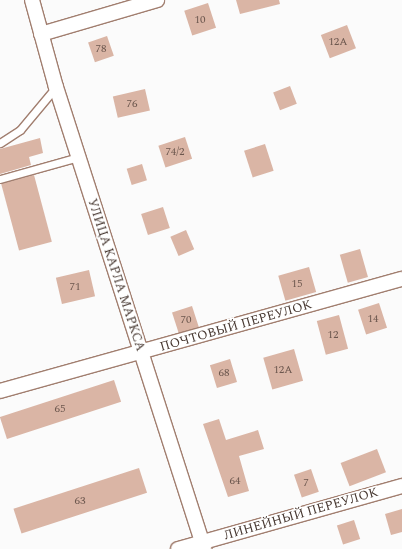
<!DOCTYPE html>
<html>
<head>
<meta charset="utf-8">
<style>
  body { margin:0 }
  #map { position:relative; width:402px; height:549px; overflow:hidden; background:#fbfbfb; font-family:Spectral,serif }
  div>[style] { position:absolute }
  .building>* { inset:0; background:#dab5a5; transform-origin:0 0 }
  .roads { filter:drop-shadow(1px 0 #a17e6f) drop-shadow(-1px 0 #a17e6f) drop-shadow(0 1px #a17e6f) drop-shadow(0 -1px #a17e6f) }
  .service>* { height:7px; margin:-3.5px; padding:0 3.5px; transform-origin:3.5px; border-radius:3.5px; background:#fff }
  .minor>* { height:14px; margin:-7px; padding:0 7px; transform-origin:7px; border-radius:7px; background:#fff }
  span { translate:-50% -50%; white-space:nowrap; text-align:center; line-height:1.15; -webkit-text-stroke:3px #fff; paint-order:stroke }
  .number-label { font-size:11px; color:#6c574e }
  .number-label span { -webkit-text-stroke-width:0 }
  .street-label { font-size:13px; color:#473831 }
</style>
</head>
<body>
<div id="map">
  <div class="building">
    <div style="clip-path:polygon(236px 0,279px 0,280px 4px,240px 14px)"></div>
    <div style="left:208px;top:3px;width:26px;height:25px;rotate:72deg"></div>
    <div style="left:347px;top:25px;width:25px;height:28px;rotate:69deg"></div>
    <div style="left:107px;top:36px;width:21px;height:20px;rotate:71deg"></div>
    <div style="left:290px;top:86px;width:19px;height:18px;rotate:69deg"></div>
    <div style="left:145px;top:89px;width:22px;height:33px;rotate:77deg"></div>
    <div style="left:185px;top:137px;width:23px;height:28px;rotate:72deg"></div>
    <div style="clip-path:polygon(40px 138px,43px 153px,29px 157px,31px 165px,0 174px,0 149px)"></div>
    <div style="left:265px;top:144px;width:28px;height:22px;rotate:72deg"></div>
    <div style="left:142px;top:164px;width:17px;height:16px;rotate:73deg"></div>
    <div style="left:34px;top:175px;width:69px;height:34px;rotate:75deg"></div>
    <div style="left:163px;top:207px;width:22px;height:23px;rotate:72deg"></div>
    <div style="left:186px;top:230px;width:21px;height:17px;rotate:67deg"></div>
    <div style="left:360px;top:249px;width:29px;height:21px;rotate:74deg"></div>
    <div style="left:309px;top:267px;width:26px;height:32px;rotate:74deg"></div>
    <div style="left:89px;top:270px;width:27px;height:34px;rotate:77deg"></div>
    <div style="left:379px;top:303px;width:26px;height:22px;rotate:72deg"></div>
    <div style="left:192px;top:306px;width:22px;height:21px;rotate:72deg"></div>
    <div style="left:339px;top:315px;width:35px;height:23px;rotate:75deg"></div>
    <div style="left:294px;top:349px;width:33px;height:32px;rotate:74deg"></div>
    <div style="left:230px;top:359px;width:24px;height:21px;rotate:73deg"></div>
    <div style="left:114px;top:380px;width:23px;height:120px;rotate:72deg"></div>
    <div style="clip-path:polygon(219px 419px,226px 440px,258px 430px,264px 449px,239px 456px,249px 491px,228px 497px,203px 424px)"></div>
    <div style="left:377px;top:449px;width:25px;height:39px;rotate:69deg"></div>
    <div style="left:139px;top:468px;width:26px;height:132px;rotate:72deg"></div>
    <div style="left:311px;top:469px;width:24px;height:18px;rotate:71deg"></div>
    <div style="clip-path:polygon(402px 509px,402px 532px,391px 535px,385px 514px)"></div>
    <div style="left:354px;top:520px;width:20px;height:18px;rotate:72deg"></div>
  </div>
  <div class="roads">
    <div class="service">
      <div style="left:0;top:143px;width:24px;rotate:-33deg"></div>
      <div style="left:20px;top:130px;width:56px;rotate:-50.1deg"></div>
      <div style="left:0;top:179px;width:82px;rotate:-15.6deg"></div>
    </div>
    <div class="minor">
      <div style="left:32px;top:0;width:90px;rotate:74.6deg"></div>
      <div style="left:56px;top:87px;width:485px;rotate:72.2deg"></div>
      <div style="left:41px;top:34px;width:121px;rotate:-16.3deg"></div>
      <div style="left:0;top:391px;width:417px;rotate:-15.6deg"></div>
      <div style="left:178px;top:549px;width:233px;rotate:-15.7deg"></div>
    </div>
  </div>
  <div class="number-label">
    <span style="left:200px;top:20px">10</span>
    <span style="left:338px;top:42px">12А</span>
    <span style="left:101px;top:49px">78</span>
    <span style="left:132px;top:104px">76</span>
    <span style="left:175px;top:152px">74/2</span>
    <span style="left:297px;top:284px">15</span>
    <span style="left:75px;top:287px">71</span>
    <span style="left:373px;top:319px">14</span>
    <span style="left:186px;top:320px">70</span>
    <span style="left:333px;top:335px">12</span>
    <span style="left:283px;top:370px">12А</span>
    <span style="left:224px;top:373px">68</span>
    <span style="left:60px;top:409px">65</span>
    <span style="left:235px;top:481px">64</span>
    <span style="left:306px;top:483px">7</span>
    <span style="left:80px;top:501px">63</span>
  </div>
  <div class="street-label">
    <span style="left:116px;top:275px;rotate:72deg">УЛИЦА КАРЛА МАРКСА</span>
    <span style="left:236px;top:326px;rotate:-16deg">ПОЧТОВЫЙ ПЕРЕУЛОК</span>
    <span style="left:301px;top:514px;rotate:-16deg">ЛИНЕЙНЫЙ ПЕРЕУЛОК</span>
  </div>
</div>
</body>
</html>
